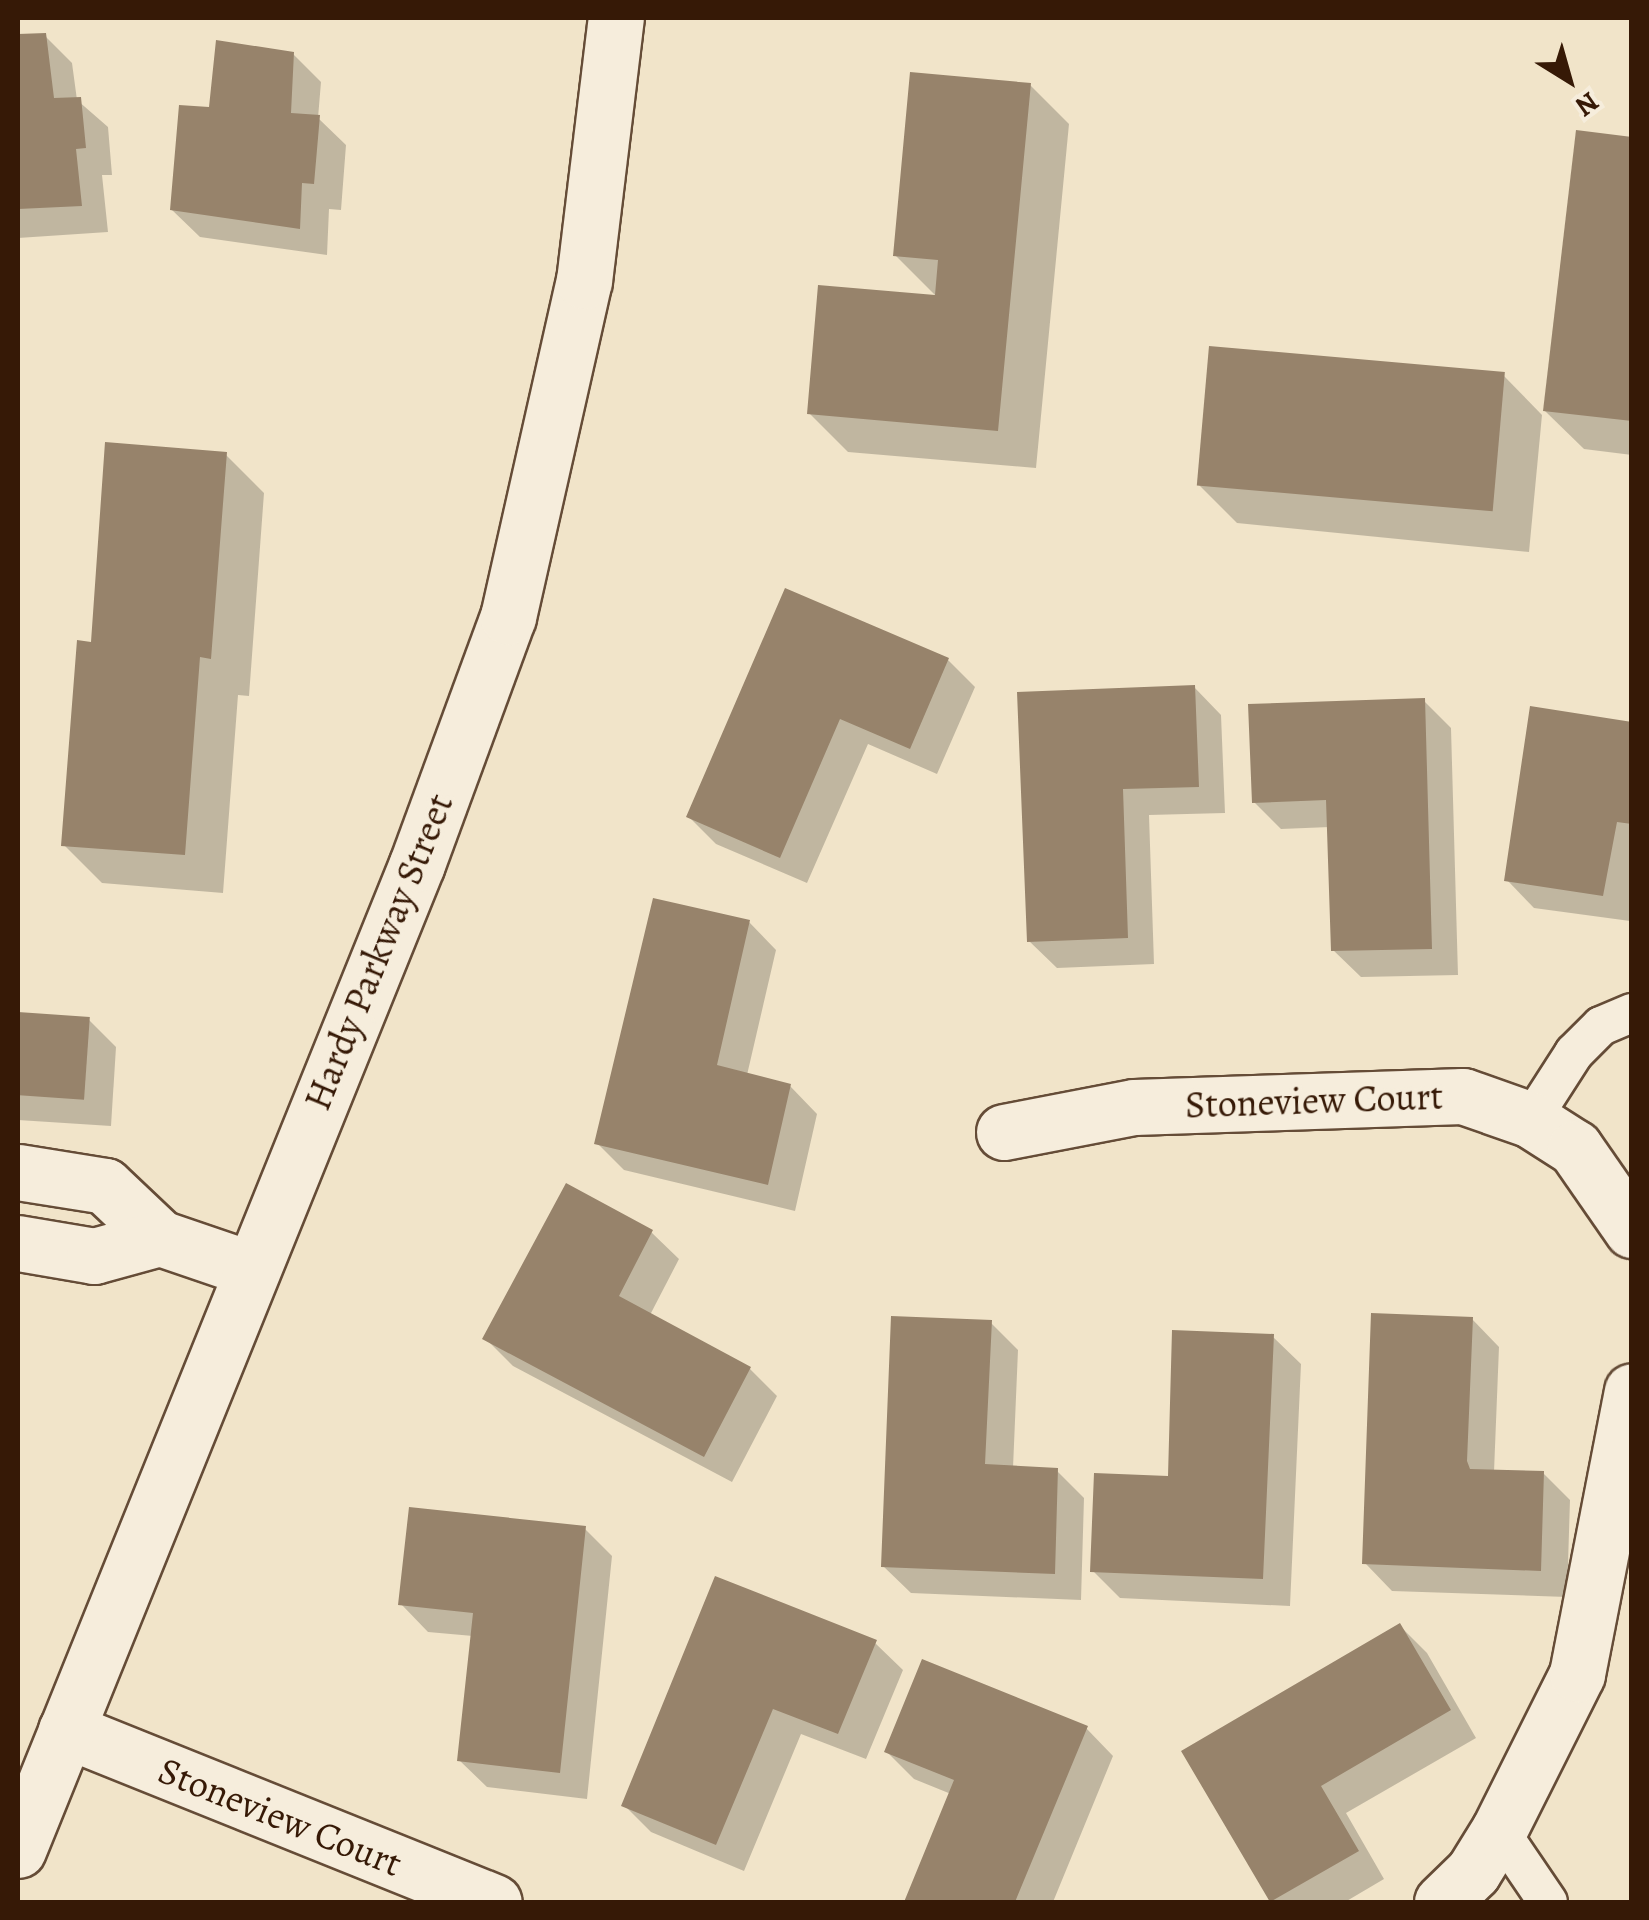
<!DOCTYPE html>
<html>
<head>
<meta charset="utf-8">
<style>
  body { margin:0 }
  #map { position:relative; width:1649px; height:1920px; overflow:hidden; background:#f1e4c9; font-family:Alegreya,serif }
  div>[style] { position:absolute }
  .shadow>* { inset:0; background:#0003 }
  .building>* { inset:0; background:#97836b; transform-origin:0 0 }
  .roads { filter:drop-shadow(2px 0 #654c37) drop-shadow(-2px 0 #654c37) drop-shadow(0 2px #654c37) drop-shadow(0 -2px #654c37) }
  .lane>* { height:38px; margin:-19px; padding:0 19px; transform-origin:19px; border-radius:19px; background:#f6eddc }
  .street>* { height:55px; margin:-27.5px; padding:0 27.5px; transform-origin:27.5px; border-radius:27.5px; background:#f6eddc }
  .secondary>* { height:55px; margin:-27.5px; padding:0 27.5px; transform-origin:27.5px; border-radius:27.5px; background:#f6eddc }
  span { translate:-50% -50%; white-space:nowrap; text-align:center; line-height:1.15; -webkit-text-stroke:8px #f6eddc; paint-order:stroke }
  .street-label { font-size:38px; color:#361906 }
  .frame { position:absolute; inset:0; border:20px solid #361906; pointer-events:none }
  .north { position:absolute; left:1519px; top:30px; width:100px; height:100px; -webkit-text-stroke:8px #f6eddc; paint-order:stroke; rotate:143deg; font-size:28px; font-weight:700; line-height:40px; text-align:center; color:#361906 }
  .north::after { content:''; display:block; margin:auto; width:35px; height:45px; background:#361906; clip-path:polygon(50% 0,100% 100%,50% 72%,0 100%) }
</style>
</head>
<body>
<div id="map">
  <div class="shadow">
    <div style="clip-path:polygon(18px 35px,45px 36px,72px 63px,77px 100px,108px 127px,112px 175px,102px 175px,108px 232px,18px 238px)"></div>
    <div style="clip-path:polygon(293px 54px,321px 82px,318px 118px,346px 145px,341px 210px,329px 209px,327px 255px,200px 237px,172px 210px,211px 109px)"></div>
    <div style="clip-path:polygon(1030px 85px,1069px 124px,1036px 468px,848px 452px,809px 413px,938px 298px,895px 255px)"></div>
    <div style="clip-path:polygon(1632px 139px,1632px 455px,1584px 449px,1545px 411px)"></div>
    <div style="clip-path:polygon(1504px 376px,1542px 415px,1529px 552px,1237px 523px,1198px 484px)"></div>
    <div style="clip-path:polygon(226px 455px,264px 493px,249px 696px,238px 695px,223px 893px,102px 883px,64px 845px,93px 644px)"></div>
    <div style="clip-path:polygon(786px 591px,948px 660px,975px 687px,937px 774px,868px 744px,807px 883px,716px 844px,689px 817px)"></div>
    <div style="clip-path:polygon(1194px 687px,1221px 715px,1225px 813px,1149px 815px,1154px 964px,1057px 968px,1029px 941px,1019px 694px)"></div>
    <div style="clip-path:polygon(1424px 701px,1451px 728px,1458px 975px,1361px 977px,1333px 950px,1330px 827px,1281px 829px,1254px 802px)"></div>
    <div style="clip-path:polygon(1632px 724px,1630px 921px,1534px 908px,1507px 880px)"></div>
    <div style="clip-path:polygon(749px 922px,776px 950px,747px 1075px,790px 1086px,817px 1114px,795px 1211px,624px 1170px,597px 1143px)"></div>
    <div style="clip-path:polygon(18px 1015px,89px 1020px,116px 1047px,111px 1126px,18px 1120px)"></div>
    <div style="clip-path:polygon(651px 1232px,679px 1259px,650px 1315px,750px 1369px,777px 1396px,732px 1482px,513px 1366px,486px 1339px)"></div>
    <div style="clip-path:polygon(1472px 1319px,1499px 1347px,1494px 1472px,1543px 1473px,1570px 1500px,1567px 1597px,1392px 1591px,1365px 1563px)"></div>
    <div style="clip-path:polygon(991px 1323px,1018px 1350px,1013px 1468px,1057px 1471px,1084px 1498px,1081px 1600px,911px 1593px,883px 1566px)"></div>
    <div style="clip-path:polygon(1273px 1337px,1301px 1364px,1290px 1606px,1120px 1598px,1093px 1571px,1170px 1478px)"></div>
    <div style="clip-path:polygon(585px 1529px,612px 1556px,587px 1799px,487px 1787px,459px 1760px,473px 1636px,428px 1632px,401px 1604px)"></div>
    <div style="clip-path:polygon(1400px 1626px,1427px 1653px,1476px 1738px,1346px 1813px,1384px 1879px,1345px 1902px,1273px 1902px,1184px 1752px)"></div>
    <div style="clip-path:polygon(875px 1643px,903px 1670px,866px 1759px,801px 1734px,744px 1871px,651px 1832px,624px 1805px)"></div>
    <div style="clip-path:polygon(1086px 1728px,1113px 1756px,1053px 1902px,906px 1902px,951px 1794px,914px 1779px,887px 1752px)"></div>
  </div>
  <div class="building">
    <div style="clip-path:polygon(46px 33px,54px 98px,81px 97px,86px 148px,76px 149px,82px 206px,18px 209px,18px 34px)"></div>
    <div style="clip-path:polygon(216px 40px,294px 52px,291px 113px,320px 115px,314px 184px,302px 183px,300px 229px,170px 210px,179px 105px,209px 107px)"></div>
    <div style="clip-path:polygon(910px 72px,1031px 83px,998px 431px,807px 414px,818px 285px,935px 295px,938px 260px,893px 256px)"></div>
    <div style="clip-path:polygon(1576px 130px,1632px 137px,1632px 421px,1543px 411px)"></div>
    <div style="left:1209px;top:346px;width:297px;height:140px;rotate:5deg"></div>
    <div style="clip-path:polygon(105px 442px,227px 452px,211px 659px,200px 657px,185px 855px,61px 846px,77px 640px,91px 642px)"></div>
    <div style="clip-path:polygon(785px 588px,949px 658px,910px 749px,840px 719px,780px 858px,686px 817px)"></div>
    <div style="clip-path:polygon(1195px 685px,1199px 787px,1123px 789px,1128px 938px,1027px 942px,1017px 692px)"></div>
    <div style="clip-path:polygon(1425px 698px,1432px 949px,1331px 951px,1326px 800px,1252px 803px,1248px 704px)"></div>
    <div style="clip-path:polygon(1530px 706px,1632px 722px,1632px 824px,1617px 822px,1603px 896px,1504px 881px)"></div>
    <div style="clip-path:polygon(653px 898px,750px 920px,717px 1065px,791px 1084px,768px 1185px,594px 1144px)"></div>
    <div style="left:18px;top:1012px;width:72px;height:83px;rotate:4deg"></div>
    <div style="clip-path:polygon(566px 1183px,653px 1230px,619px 1296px,751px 1367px,704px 1457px,482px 1339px)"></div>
    <div style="clip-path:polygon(1371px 1313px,1473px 1317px,1467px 1461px,1470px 1469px,1544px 1471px,1541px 1571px,1362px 1564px)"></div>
    <div style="clip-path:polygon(891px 1316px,992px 1320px,985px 1464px,1058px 1468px,1055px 1574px,881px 1567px)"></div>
    <div style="clip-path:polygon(1172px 1330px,1274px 1334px,1263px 1579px,1090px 1572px,1094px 1473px,1168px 1476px)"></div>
    <div style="clip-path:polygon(409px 1507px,586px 1526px,560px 1773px,457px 1761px,473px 1613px,398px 1605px)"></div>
    <div style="clip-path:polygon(715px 1576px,877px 1640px,838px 1734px,773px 1709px,716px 1845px,621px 1806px)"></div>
    <div style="clip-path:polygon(1400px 1623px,1451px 1710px,1321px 1786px,1359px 1851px,1270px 1902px,1181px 1751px)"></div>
    <div style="clip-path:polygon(922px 1659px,1088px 1726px,1015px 1902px,904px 1902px,954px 1780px,884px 1752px)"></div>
  </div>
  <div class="roads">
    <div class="lane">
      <div style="left:1531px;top:1120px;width:80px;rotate:-57.3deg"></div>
      <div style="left:1574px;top:1053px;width:38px;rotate:-45deg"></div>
      <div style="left:1601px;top:1026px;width:34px;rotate:-23deg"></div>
      <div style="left:1499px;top:1830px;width:87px;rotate:55.8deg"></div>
    </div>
    <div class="street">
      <div style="left:1004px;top:1132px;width:132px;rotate:-10.9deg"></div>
      <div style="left:1134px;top:1107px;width:329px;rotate:-1.9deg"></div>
      <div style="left:1463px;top:1096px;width:72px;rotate:19.4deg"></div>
      <div style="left:1531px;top:1120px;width:52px;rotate:32.5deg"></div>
      <div style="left:1575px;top:1148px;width:100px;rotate:55.2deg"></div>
      <div style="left:18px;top:1172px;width:88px;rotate:9.1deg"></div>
      <div style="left:105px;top:1186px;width:76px;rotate:43.4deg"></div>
      <div style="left:160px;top:1238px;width:96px;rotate:18.8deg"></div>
      <div style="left:18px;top:1243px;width:77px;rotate:9.7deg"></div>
      <div style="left:94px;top:1256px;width:68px;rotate:-15.3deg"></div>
      <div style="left:66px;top:1730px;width:461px;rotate:21.9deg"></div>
      <div style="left:1442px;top:1902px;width:43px;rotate:-44.1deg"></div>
      <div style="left:1473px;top:1872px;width:49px;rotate:-58.2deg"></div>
      <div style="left:1499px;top:1830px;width:174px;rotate:-63.4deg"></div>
      <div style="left:1577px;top:1674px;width:288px;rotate:-79deg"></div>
    </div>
    <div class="secondary">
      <div style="left:18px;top:1850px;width:1064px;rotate:-67.97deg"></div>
      <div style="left:417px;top:864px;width:263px;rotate:-69.8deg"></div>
      <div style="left:508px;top:617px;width:344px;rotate:-77.3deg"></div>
      <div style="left:584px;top:281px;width:265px;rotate:-83.1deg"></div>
    </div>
  </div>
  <div class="street-label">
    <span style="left:379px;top:952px;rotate:-68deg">Hardy Parkway Street</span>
    <span style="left:1314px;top:1101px;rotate:-2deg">Stoneview Court</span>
    <span style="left:280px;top:1817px;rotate:22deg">Stoneview Court</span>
  </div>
  <div class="frame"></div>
  <div class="north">N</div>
</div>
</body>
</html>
